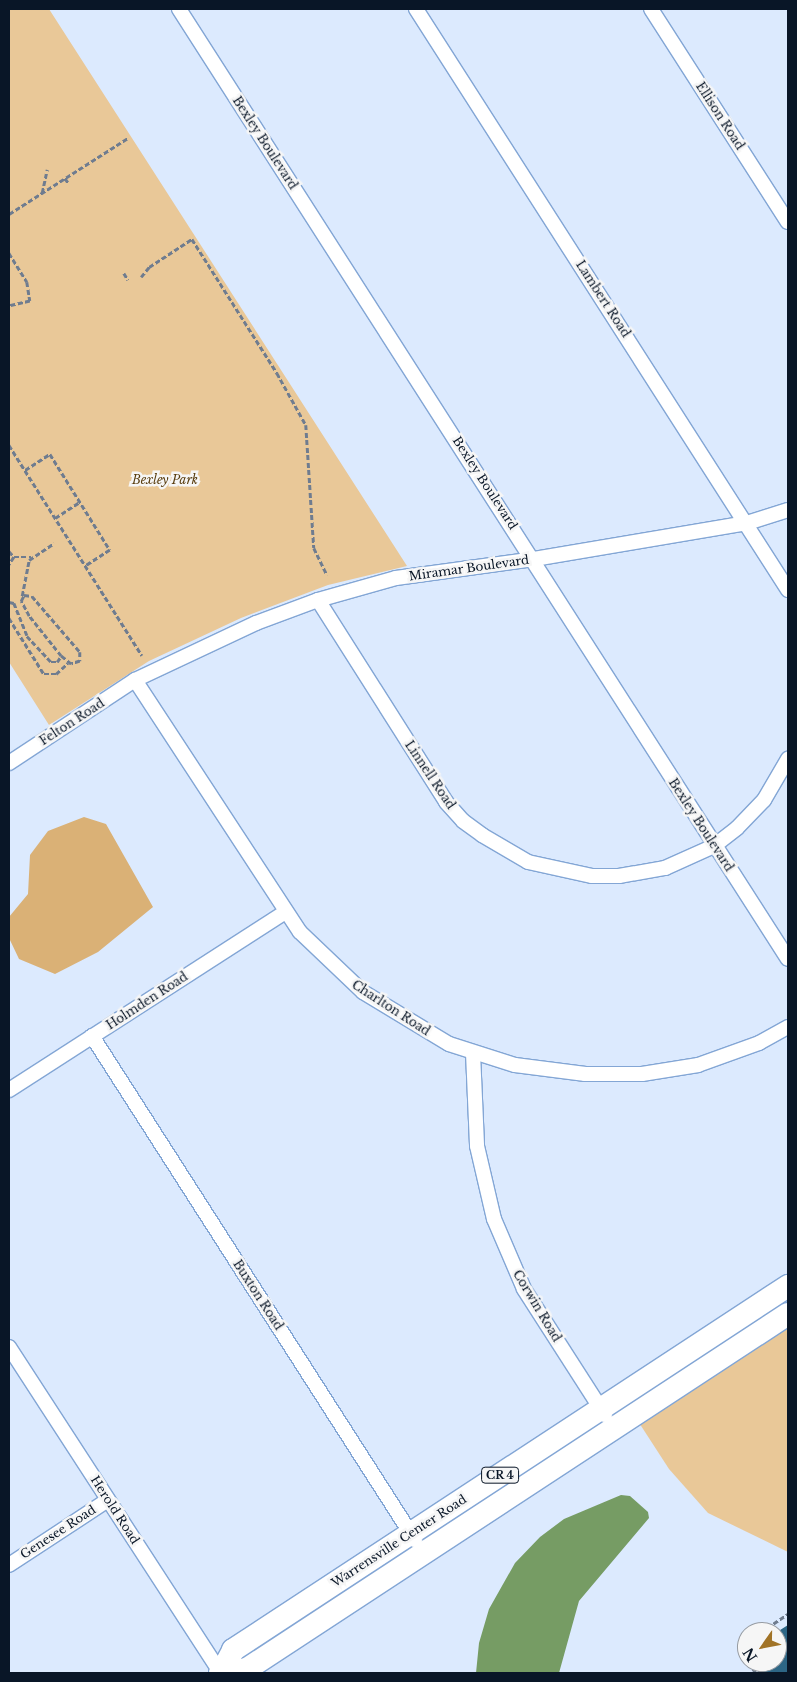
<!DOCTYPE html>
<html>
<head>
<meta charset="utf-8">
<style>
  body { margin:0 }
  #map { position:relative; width:797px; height:1682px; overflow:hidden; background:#dceafe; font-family:"Libre Baskerville",serif }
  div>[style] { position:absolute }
  .green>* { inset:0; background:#e9c898 }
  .forest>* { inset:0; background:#dab176 }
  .water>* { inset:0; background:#769c64 }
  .building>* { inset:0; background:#2d6686 }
  .path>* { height:2.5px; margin-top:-1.25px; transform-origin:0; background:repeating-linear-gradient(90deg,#6f7c8f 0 5px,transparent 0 7.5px) }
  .roads { filter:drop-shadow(1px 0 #83a6d5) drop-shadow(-1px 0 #83a6d5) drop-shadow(0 1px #83a6d5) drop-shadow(0 -1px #83a6d5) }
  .minor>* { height:14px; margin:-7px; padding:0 7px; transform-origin:7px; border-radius:7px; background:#fff }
  .primary>* { height:22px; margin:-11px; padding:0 11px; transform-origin:11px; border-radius:11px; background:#fff }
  span { translate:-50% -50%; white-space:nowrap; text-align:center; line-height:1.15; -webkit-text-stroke:5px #f6f6f6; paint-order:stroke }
  .shield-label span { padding:1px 4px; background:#f6f6f6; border:1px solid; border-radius:4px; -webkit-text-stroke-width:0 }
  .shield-label { font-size:11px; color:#091627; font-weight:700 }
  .street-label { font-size:12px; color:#091627 }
  .park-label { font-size:12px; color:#593d0e; font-style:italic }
  .frame { position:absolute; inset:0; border:10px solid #091627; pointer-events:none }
  .north { position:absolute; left:737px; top:1622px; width:50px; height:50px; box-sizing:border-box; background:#f6f6f6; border:1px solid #979ca3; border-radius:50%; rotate:237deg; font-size:14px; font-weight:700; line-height:20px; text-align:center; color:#091627 }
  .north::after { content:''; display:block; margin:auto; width:18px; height:22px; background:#a17326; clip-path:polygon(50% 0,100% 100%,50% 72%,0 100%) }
</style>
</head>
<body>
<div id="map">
  <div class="green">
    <div style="clip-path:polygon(9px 9px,49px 9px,407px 566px,328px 585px,241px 618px,149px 661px,49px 725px,9px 662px)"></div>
    <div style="clip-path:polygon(788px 1314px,788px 1552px,708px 1513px,669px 1469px,634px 1415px)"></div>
  </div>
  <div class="forest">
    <div style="clip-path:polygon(84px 817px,106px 824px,153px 907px,98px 952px,55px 974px,19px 959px,9px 938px,9px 917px,28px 894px,30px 855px,48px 831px)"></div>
  </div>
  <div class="water">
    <div style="clip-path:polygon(621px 1495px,630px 1496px,648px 1512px,649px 1518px,579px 1601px,559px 1673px,476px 1673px,479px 1643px,489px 1609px,515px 1563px,540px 1537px,564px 1519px)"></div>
  </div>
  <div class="building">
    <div style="clip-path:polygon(788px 1625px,788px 1673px,759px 1673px,752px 1662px,777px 1662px,777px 1632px)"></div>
  </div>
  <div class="path">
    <div style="left:65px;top:178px;width:7px;rotate:56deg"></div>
    <div style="left:42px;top:193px;width:24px;rotate:-78deg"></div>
    <div style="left:9px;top:214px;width:141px;rotate:-32.6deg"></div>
    <div style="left:9px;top:253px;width:34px;rotate:58deg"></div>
    <div style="left:27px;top:282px;width:19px;rotate:81deg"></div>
    <div style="left:30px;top:301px;width:22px;rotate:167deg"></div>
    <div style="left:124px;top:273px;width:8px;rotate:60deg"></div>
    <div style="left:141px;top:277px;width:13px;rotate:-51deg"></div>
    <div style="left:149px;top:267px;width:51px;rotate:-33.1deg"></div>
    <div style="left:192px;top:239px;width:159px;rotate:57.6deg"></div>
    <div style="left:277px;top:373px;width:60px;rotate:60.9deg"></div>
    <div style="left:306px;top:425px;width:123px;rotate:86.3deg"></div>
    <div style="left:314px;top:548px;width:30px;rotate:64deg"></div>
    <div style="left:9px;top:445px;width:249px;rotate:57.7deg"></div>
    <div style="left:25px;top:470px;width:30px;rotate:-33deg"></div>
    <div style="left:50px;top:454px;width:113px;rotate:58deg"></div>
    <div style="left:110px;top:550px;width:30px;rotate:147deg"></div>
    <div style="left:55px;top:518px;width:30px;rotate:-33deg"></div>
    <div style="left:9px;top:551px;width:8px;rotate:50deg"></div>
    <div style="left:14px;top:557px;width:9px;rotate:122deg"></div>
    <div style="left:14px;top:557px;width:17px"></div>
    <div style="left:24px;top:595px;width:8px;rotate:7deg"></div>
    <div style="left:32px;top:596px;width:74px;rotate:49.4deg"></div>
    <div style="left:80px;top:652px;width:9px;rotate:90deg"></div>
    <div style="left:80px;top:661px;width:9px;rotate:162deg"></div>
    <div style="left:71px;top:664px;width:13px;rotate:-141deg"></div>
    <div style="left:61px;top:656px;width:51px;rotate:-128.7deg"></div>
    <div style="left:29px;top:616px;width:17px;rotate:-118deg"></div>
    <div style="left:21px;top:601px;width:7px;rotate:-63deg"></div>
    <div style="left:22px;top:596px;width:37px;rotate:-79deg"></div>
    <div style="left:29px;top:560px;width:30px;rotate:-34deg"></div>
    <div style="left:9px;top:602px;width:5px;rotate:11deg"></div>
    <div style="left:14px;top:603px;width:35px;rotate:68deg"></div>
    <div style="left:27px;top:636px;width:35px;rotate:47deg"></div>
    <div style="left:51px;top:662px;width:6px"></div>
    <div style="left:57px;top:662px;width:7px;rotate:-56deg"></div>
    <div style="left:9px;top:618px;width:66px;rotate:58deg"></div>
    <div style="left:44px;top:674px;width:12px"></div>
    <div style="left:56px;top:674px;width:16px;rotate:-43deg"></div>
    <div style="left:761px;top:1632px;width:32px;rotate:-34deg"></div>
    <div style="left:747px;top:1642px;width:9px;rotate:148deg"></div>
    <div style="left:739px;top:1647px;width:14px;rotate:56deg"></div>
    <div style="left:749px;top:1662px;width:13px;rotate:58deg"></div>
  </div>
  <div class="roads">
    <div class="minor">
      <div style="left:179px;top:9px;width:1128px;rotate:57.34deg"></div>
      <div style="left:416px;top:9px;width:690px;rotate:57.37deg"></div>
      <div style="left:651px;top:9px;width:253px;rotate:57.3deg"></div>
      <div style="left:318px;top:600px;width:239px;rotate:57.6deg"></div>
      <div style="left:446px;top:802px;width:25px;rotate:48deg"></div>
      <div style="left:463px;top:821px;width:24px;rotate:36deg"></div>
      <div style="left:482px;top:835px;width:53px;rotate:30.4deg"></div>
      <div style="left:528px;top:862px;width:66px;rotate:12.3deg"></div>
      <div style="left:592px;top:876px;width:27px"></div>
      <div style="left:619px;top:876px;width:47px;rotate:-9.9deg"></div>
      <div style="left:665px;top:868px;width:54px;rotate:-24.2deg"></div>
      <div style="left:714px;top:846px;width:29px;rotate:-38deg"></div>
      <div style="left:737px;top:828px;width:39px;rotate:-46deg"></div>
      <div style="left:764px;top:800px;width:48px;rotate:-59.7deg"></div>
      <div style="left:135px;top:680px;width:301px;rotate:56.8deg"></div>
      <div style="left:300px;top:932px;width:87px;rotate:43.6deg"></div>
      <div style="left:363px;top:992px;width:100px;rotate:31.2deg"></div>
      <div style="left:449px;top:1044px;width:69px;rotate:17.7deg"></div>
      <div style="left:515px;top:1065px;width:71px;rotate:7.3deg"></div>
      <div style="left:585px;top:1074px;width:57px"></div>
      <div style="left:642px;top:1074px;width:57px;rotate:-9.1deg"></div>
      <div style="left:698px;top:1065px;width:65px;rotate:-19.8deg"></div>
      <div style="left:759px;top:1043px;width:33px;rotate:-29deg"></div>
      <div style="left:9px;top:763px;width:151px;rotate:-33.4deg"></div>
      <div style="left:135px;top:680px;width:134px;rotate:-25.2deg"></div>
      <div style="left:256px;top:623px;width:66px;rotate:-20.4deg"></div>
      <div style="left:318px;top:600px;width:81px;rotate:-15.8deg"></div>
      <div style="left:396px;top:578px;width:139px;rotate:-7.8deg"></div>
      <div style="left:534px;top:559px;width:216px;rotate:-9.6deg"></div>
      <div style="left:747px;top:523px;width:43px;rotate:-17.6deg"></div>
      <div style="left:92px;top:1036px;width:599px;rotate:57.35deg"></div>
      <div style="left:473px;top:1053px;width:93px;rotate:87.5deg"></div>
      <div style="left:477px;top:1146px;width:75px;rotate:76.9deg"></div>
      <div style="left:494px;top:1219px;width:76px;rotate:66.8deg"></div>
      <div style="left:524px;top:1289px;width:150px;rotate:57.3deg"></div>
      <div style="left:9px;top:1090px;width:328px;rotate:-32.8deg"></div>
      <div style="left:9px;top:1347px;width:389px;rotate:57deg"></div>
      <div style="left:9px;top:1565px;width:118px;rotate:-33.3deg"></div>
    </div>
    <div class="primary">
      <div style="left:220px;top:1673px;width:27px;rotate:-8deg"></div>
      <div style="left:247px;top:1669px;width:647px;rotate:-33.27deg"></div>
      <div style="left:221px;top:1673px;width:26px;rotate:-62deg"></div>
      <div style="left:233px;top:1650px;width:664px;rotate:-33.26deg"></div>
    </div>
  </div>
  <div class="shield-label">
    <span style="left:500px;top:1475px">CR 4</span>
  </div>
  <div class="street-label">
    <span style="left:720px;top:116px;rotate:57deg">Ellison Road</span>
    <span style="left:265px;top:143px;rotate:57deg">Bexley Boulevard</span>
    <span style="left:603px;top:299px;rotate:57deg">Lambert Road</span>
    <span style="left:485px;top:483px;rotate:57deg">Bexley Boulevard</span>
    <span style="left:469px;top:568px;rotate:-8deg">Miramar Boulevard</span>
    <span style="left:72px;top:722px;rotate:-33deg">Felton Road</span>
    <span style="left:430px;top:775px;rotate:56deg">Linnell Road</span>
    <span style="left:701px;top:825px;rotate:57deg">Bexley Boulevard</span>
    <span style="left:147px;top:1001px;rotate:-33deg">Holmden Road</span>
    <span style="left:391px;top:1008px;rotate:33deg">Charlton Road</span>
    <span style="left:258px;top:1295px;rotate:57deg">Buxton Road</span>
    <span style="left:537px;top:1306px;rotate:59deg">Corwin Road</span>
    <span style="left:115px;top:1510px;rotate:57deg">Herold Road</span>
    <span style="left:58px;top:1532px;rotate:-33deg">Genesee Road</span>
    <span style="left:399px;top:1541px;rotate:-33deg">Warrensville Center Road</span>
  </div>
  <div class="park-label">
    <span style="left:165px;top:480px">Bexley Park</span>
  </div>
  <div class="frame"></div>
  <div class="north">N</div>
</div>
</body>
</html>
